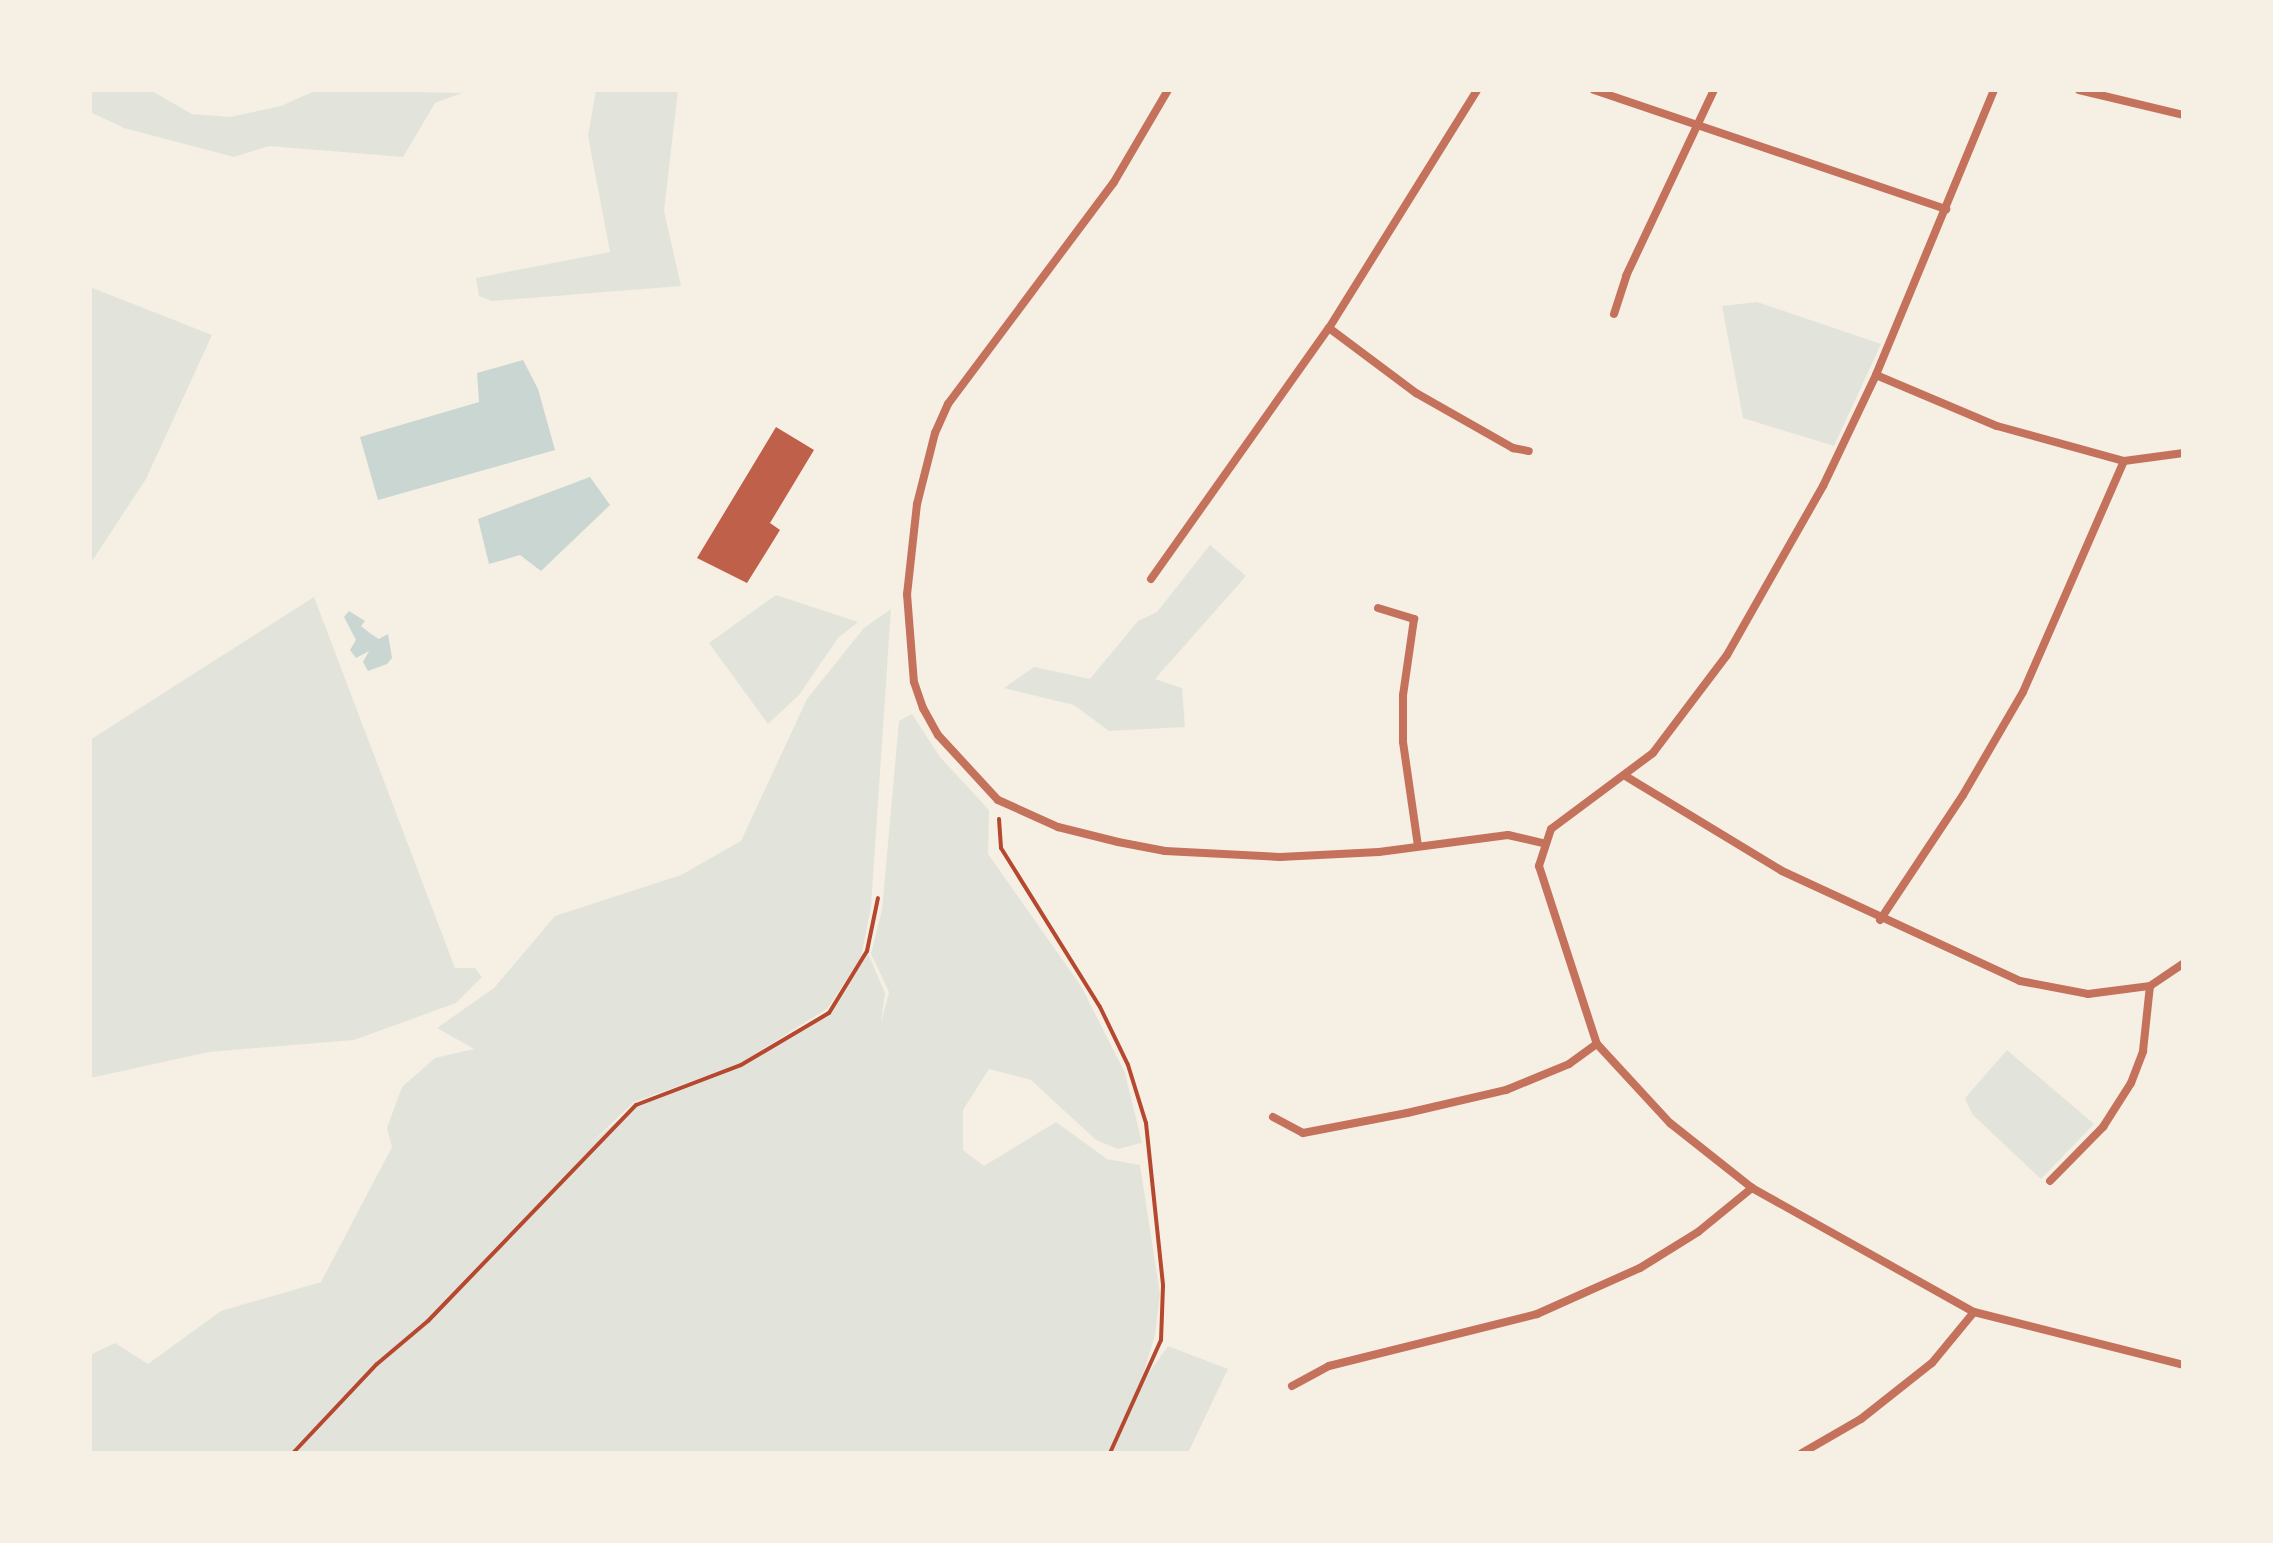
<!DOCTYPE html>
<html>
<head>
<meta charset="utf-8">
<style>
  body { margin:0 }
  #map { position:relative; width:2273px; height:1543px; overflow:hidden; background:#f6efe4; font-family:Jost,sans-serif }
  div>[style] { position:absolute }
  .green>* { inset:0; background:#e2e4dc }
  .water>* { inset:0; background:#c9d6d2 }
  .building>* { inset:0; background:#bf614a }
  .path>* { height:4px; margin:-2px; padding:0 2px; transform-origin:2px; border-radius:2px; background:#b5482f }
  .minor>* { height:8px; margin:-4px; padding:0 4px; transform-origin:4px; border-radius:4px; background:#c5725c }
  span { translate:-50% -50%; white-space:nowrap; text-align:center; line-height:1.15; -webkit-text-stroke:6px #f6efe4; paint-order:stroke }
  .frame { position:absolute; inset:0; border:92px solid #f6efe4; pointer-events:none }
</style>
</head>
<body>
<div id="map">
  <div class="green">
    <div style="clip-path:polygon(90px 90px,150px 90px,192px 114px,230px 117px,281px 106px,317px 90px,462px 93px,435px 103px,403px 157px,269px 146px,234px 157px,124px 128px,90px 112px)"></div>
    <div style="clip-path:polygon(596px 90px,678px 90px,664px 211px,681px 286px,492px 301px,479px 296px,476px 278px,610px 252px,588px 136px)"></div>
    <div style="clip-path:polygon(90px 287px,212px 335px,146px 479px,90px 564px)"></div>
    <div style="clip-path:polygon(1757px 302px,1881px 344px,1834px 446px,1743px 418px,1722px 306px)"></div>
    <div style="clip-path:polygon(1210px 545px,1246px 576px,1155px 679px,1182px 688px,1185px 727px,1109px 731px,1074px 705px,1004px 688px,1034px 667px,1090px 679px,1138px 621px,1157px 612px)"></div>
    <div style="clip-path:polygon(776px 595px,858px 622px,838px 638px,799px 695px,768px 724px,709px 643px)"></div>
    <div style="clip-path:polygon(314px 597px,455px 968px,475px 968px,482px 977px,456px 1003px,354px 1040px,209px 1052px,90px 1078px,90px 740px)"></div>
    <div style="clip-path:polygon(891px 609px,871px 907px,861px 957px,828px 1008px,739px 1064px,634px 1102px,588px 1146px,636px 1105px,741px 1065px,829px 1013px,867px 951px,885px 993px,881px 1023px,889px 992px,871px 954px,882px 910px,899px 721px,912px 714px,940px 757px,989px 810px,988px 854px,1081px 986px,1125px 1073px,1142px 1143px,1118px 1149px,1096px 1140px,1031px 1080px,989px 1069px,963px 1110px,963px 1150px,984px 1166px,1056px 1122px,1107px 1159px,1140px 1165px,1160px 1294px,1155px 1335px,1140px 1385px,1168px 1346px,1228px 1369px,1188px 1453px,90px 1453px,90px 1355px,115px 1343px,148px 1364px,221px 1311px,321px 1282px,392px 1147px,387px 1128px,402px 1087px,435px 1058px,474px 1049px,437px 1028px,494px 988px,555px 916px,681px 875px,741px 841px,807px 699px,864px 628px)"></div>
    <div style="clip-path:polygon(2007px 1050px,2094px 1124px,2041px 1179px,1972px 1114px,1965px 1098px)"></div>
  </div>
  <div class="water">
    <div style="clip-path:polygon(523px 360px,538px 389px,555px 450px,378px 500px,360px 437px,479px 402px,477px 373px)"></div>
    <div style="clip-path:polygon(590px 477px,610px 505px,541px 571px,520px 555px,489px 564px,478px 519px)"></div>
    <div style="clip-path:polygon(349px 611px,365px 621px,361px 626px,371px 634px,379px 639px,388px 634px,392px 658px,387px 664px,368px 671px,363px 662px,369px 651px,356px 658px,350px 650px,356px 640px,344px 617px)"></div>
  </div>
  <div class="building">
    <div style="clip-path:polygon(776px 427px,814px 450px,770px 523px,780px 530px,747px 583px,697px 558px)"></div>
  </div>
  <div class="path">
    <div style="left:999px;top:819px;width:29px;rotate:86deg"></div>
    <div style="left:1001px;top:848px;width:187px;rotate:58.1deg"></div>
    <div style="left:1100px;top:1007px;width:64px;rotate:64.2deg"></div>
    <div style="left:1128px;top:1065px;width:61px;rotate:72.8deg"></div>
    <div style="left:1146px;top:1123px;width:164px;rotate:84deg"></div>
    <div style="left:1163px;top:1286px;width:54px;rotate:92.1deg"></div>
    <div style="left:1161px;top:1340px;width:124px;rotate:114.3deg"></div>
    <div style="left:293px;top:1453px;width:122px;rotate:-46.7deg"></div>
    <div style="left:377px;top:1364px;width:67px;rotate:-40.1deg"></div>
    <div style="left:428px;top:1321px;width:300px;rotate:-46.1deg"></div>
    <div style="left:636px;top:1105px;width:112px;rotate:-20.9deg"></div>
    <div style="left:741px;top:1065px;width:102px;rotate:-30.6deg"></div>
    <div style="left:829px;top:1013px;width:73px;rotate:-58.5deg"></div>
    <div style="left:867px;top:951px;width:54px;rotate:-78.3deg"></div>
  </div>
  <div class="minor">
    <div style="left:1168px;top:90px;width:107px;rotate:120.4deg"></div>
    <div style="left:1114px;top:182px;width:277px;rotate:126.8deg"></div>
    <div style="left:948px;top:404px;width:32px;rotate:114deg"></div>
    <div style="left:935px;top:433px;width:73px;rotate:104.2deg"></div>
    <div style="left:917px;top:504px;width:91px;rotate:96.3deg"></div>
    <div style="left:907px;top:594px;width:88px;rotate:85.5deg"></div>
    <div style="left:914px;top:682px;width:28px;rotate:71deg"></div>
    <div style="left:923px;top:708px;width:31px;rotate:61deg"></div>
    <div style="left:938px;top:735px;width:88px;rotate:47.3deg"></div>
    <div style="left:998px;top:800px;width:66px;rotate:24.2deg"></div>
    <div style="left:1058px;top:827px;width:62px;rotate:14deg"></div>
    <div style="left:1118px;top:842px;width:48px;rotate:10.8deg"></div>
    <div style="left:1165px;top:851px;width:115px;rotate:3deg"></div>
    <div style="left:1280px;top:857px;width:99px;rotate:-2.9deg"></div>
    <div style="left:1379px;top:852px;width:130px;rotate:-7.5deg"></div>
    <div style="left:1508px;top:835px;width:37px;rotate:13deg"></div>
    <div style="left:1594px;top:90px;width:372px;rotate:18.7deg"></div>
    <div style="left:1994px;top:90px;width:308px;rotate:112.5deg"></div>
    <div style="left:1876px;top:375px;width:123px;rotate:115.5deg"></div>
    <div style="left:1823px;top:486px;width:194px;rotate:119.6deg"></div>
    <div style="left:1727px;top:655px;width:123px;rotate:127.1deg"></div>
    <div style="left:1653px;top:753px;width:127px;rotate:143.3deg"></div>
    <div style="left:1551px;top:829px;width:39px;rotate:108deg"></div>
    <div style="left:1539px;top:866px;width:187px;rotate:72deg"></div>
    <div style="left:1597px;top:1044px;width:108px;rotate:47.3deg"></div>
    <div style="left:1670px;top:1123px;width:105px;rotate:38.4deg"></div>
    <div style="left:1752px;top:1188px;width:254px;rotate:29.2deg"></div>
    <div style="left:1974px;top:1312px;width:216px;rotate:14.2deg"></div>
    <div style="left:2079px;top:90px;width:107px;rotate:13.5deg"></div>
    <div style="left:1614px;top:314px;width:40px;rotate:-72deg"></div>
    <div style="left:1626px;top:276px;width:206px;rotate:-64.7deg"></div>
    <div style="left:1329px;top:328px;width:109px;rotate:36.8deg"></div>
    <div style="left:1416px;top:393px;width:112px;rotate:29.6deg"></div>
    <div style="left:1513px;top:448px;width:16px;rotate:11deg"></div>
    <div style="left:1876px;top:375px;width:131px;rotate:22.9deg"></div>
    <div style="left:1997px;top:426px;width:132px;rotate:15.4deg"></div>
    <div style="left:2124px;top:461px;width:60px;rotate:-7.7deg"></div>
    <div style="left:1151px;top:579px;width:308px;rotate:-54.7deg"></div>
    <div style="left:1329px;top:328px;width:280px;rotate:-58.1deg"></div>
    <div style="left:1378px;top:608px;width:38px;rotate:17deg"></div>
    <div style="left:1414px;top:619px;width:77px;rotate:98.2deg"></div>
    <div style="left:1403px;top:695px;width:47px;rotate:90deg"></div>
    <div style="left:1403px;top:742px;width:105px;rotate:81.8deg"></div>
    <div style="left:1627px;top:777px;width:181px;rotate:31.2deg"></div>
    <div style="left:1782px;top:871px;width:262px;rotate:24.8deg"></div>
    <div style="left:2020px;top:981px;width:69px;rotate:10.8deg"></div>
    <div style="left:2088px;top:994px;width:63px;rotate:-7.4deg"></div>
    <div style="left:2150px;top:986px;width:40px;rotate:-34deg"></div>
    <div style="left:1880px;top:920px;width:150px;rotate:-56.4deg"></div>
    <div style="left:1963px;top:795px;width:119px;rotate:-59.8deg"></div>
    <div style="left:2023px;top:692px;width:252px;rotate:-66.4deg"></div>
    <div style="left:1273px;top:1117px;width:34px;rotate:28deg"></div>
    <div style="left:1303px;top:1133px;width:106px;rotate:-10.9deg"></div>
    <div style="left:1407px;top:1113px;width:102px;rotate:-13.1deg"></div>
    <div style="left:1506px;top:1090px;width:68px;rotate:-22.4deg"></div>
    <div style="left:1569px;top:1064px;width:34px;rotate:-36deg"></div>
    <div style="left:2050px;top:1181px;width:76px;rotate:-45.5deg"></div>
    <div style="left:2103px;top:1127px;width:52px;rotate:-57.5deg"></div>
    <div style="left:2131px;top:1083px;width:34px;rotate:-69deg"></div>
    <div style="left:2143px;top:1051px;width:65px;rotate:-83.9deg"></div>
    <div style="left:1292px;top:1386px;width:42px;rotate:-28.4deg"></div>
    <div style="left:1329px;top:1366px;width:214px;rotate:-14deg"></div>
    <div style="left:1537px;top:1314px;width:113px;rotate:-24.1deg"></div>
    <div style="left:1640px;top:1268px;width:68px;rotate:-31.8deg"></div>
    <div style="left:1698px;top:1232px;width:70px;rotate:-39.2deg"></div>
    <div style="left:1802px;top:1453px;width:68px;rotate:-30deg"></div>
    <div style="left:1861px;top:1419px;width:90px;rotate:-38.3deg"></div>
    <div style="left:1932px;top:1363px;width:66px;rotate:-50.5deg"></div>
  </div>
  <div class="frame"></div>
</div>
</body>
</html>
